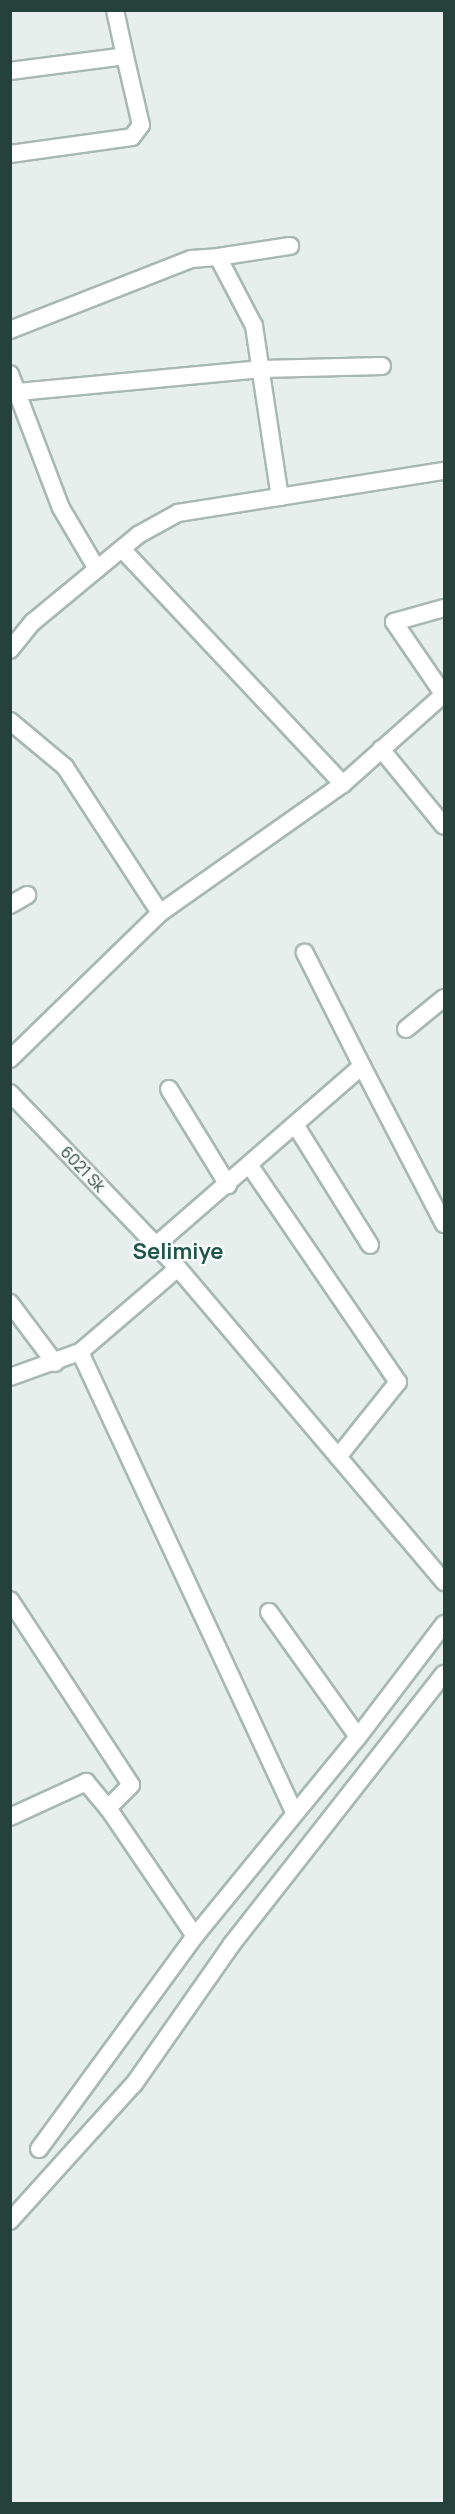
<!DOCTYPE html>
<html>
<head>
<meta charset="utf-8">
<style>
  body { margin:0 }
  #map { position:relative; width:455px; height:2514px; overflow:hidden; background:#e6efeb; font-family:Manrope,sans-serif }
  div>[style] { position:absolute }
  .roads { filter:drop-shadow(2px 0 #a8b8b2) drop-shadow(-2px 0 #a8b8b2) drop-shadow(0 2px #a8b8b2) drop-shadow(0 -2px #a8b8b2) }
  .minor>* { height:16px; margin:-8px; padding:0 8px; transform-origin:8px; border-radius:8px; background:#fff }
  span { translate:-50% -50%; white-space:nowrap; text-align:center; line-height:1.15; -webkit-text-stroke:4.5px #f7fbf9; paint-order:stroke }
  .street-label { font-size:16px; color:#24423a }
  .district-label { font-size:22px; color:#1f5548; font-weight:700 }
  .frame { position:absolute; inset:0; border:12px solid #24423a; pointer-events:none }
</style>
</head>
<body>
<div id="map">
  <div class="roads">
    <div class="minor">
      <div style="left:10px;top:71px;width:116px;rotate:-7.4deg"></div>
      <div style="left:125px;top:56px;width:47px;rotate:-102.3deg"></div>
      <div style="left:10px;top:154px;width:123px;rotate:-7.9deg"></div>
      <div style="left:132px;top:137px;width:15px;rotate:-53deg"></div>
      <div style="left:141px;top:125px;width:71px;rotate:-103.1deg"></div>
      <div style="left:218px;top:257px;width:73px;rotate:-8.7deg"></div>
      <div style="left:10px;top:330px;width:194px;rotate:-21.4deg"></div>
      <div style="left:191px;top:259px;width:27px;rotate:-4deg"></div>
      <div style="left:218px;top:257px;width:78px;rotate:62.4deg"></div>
      <div style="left:254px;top:326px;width:173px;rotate:81.4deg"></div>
      <div style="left:10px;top:374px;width:143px;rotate:69.2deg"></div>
      <div style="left:61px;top:508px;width:71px;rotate:59.5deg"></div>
      <div style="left:18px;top:392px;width:245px;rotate:-5.4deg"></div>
      <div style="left:262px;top:369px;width:120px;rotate:-1.4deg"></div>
      <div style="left:123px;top:550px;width:321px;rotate:46.8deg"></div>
      <div style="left:444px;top:608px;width:52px;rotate:164.4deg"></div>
      <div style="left:394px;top:622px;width:88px;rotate:55.6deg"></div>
      <div style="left:10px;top:650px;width:36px;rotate:-51deg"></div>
      <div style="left:33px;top:622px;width:136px;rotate:-39.6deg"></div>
      <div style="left:138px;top:535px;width:46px;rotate:-28.8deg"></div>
      <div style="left:178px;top:513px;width:269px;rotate:-9deg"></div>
      <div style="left:10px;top:721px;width:72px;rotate:39.9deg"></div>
      <div style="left:65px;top:767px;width:174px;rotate:56.9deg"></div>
      <div style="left:381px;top:749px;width:99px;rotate:50.7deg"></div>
      <div style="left:10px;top:905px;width:20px;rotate:-30deg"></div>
      <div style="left:406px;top:1029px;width:49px;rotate:-39.2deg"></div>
      <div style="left:10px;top:1059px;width:209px;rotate:-44.2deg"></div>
      <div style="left:160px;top:913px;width:224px;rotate:-35.2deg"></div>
      <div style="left:343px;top:784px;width:135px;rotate:-41.7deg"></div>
      <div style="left:362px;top:1066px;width:178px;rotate:62.6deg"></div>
      <div style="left:169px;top:1089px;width:113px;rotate:58.4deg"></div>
      <div style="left:10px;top:1093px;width:243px;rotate:46.2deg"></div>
      <div style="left:178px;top:1268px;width:412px;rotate:49.7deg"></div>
      <div style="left:296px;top:1126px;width:140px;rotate:58.1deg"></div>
      <div style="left:250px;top:1166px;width:262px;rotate:55.6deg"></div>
      <div style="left:398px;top:1382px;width:96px;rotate:128.7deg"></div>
      <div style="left:156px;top:1245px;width:273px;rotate:-41deg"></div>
      <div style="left:362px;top:1066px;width:127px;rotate:-116.8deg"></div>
      <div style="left:10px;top:1303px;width:75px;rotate:53.1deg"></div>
      <div style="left:80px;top:1352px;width:507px;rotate:65.05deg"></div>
      <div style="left:10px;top:1377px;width:74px;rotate:-19.7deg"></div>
      <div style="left:80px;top:1352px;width:129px;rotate:-40.6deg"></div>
      <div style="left:10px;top:1600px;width:221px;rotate:56.8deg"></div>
      <div style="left:131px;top:1785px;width:33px;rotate:135deg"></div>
      <div style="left:108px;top:1808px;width:155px;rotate:55.8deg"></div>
      <div style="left:269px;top:1612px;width:153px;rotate:54.5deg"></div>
      <div style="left:10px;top:1817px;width:84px;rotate:-24.7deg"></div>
      <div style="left:86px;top:1782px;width:34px;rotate:50deg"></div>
      <div style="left:39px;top:2149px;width:264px;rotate:-53.8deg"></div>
      <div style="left:195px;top:1936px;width:257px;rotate:-50.7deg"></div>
      <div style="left:358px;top:1737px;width:142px;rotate:-52.7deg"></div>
      <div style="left:10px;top:2221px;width:185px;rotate:-47.9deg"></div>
      <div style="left:134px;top:2084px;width:171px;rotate:-55deg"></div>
      <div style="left:232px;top:1944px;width:343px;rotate:-51.9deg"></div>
    </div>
  </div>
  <div class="street-label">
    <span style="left:83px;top:1169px;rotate:46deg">6021 Sk</span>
  </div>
  <div class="district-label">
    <span style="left:178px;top:1252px">Selimiye</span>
  </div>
  <div class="frame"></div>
</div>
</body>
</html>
